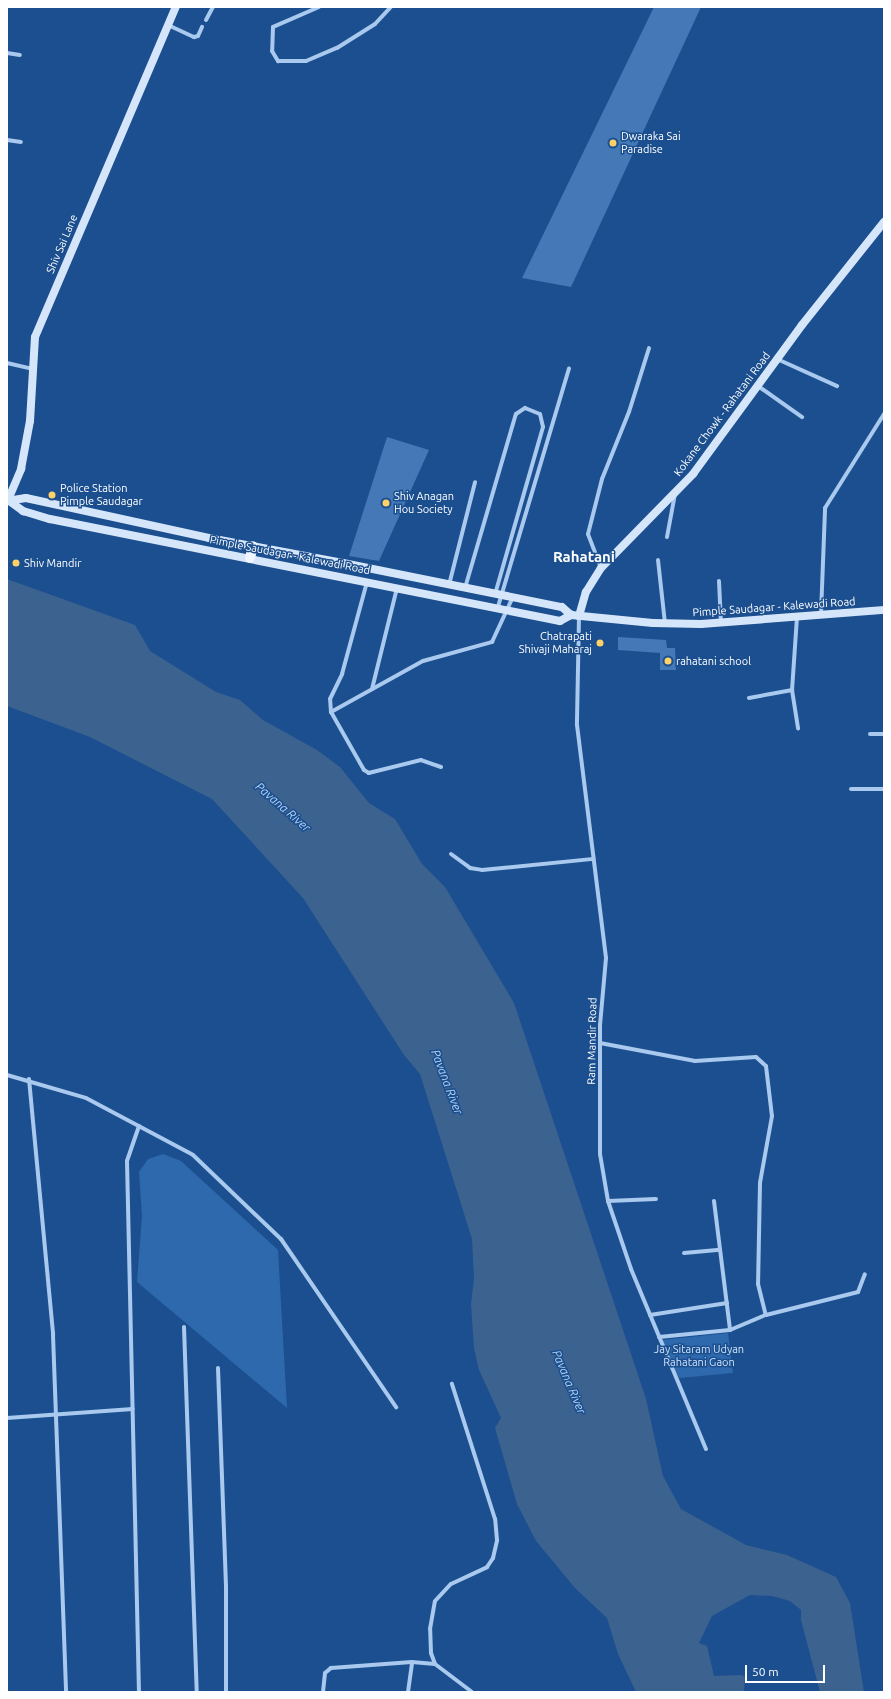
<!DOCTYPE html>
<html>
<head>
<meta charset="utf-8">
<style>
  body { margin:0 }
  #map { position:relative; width:891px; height:1699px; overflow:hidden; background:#1b4f8f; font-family:Ubuntu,sans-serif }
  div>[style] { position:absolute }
  .green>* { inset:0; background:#2e69ad }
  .water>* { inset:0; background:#3c6290 }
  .building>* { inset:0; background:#4478b7 }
  .street>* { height:4px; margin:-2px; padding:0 2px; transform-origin:2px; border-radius:2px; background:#a9c9ee }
  .secondary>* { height:8px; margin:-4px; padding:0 4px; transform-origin:4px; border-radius:4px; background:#d6e6fa }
  .primary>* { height:10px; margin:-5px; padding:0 5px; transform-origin:5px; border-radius:5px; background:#f0f6ff }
  .dots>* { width:11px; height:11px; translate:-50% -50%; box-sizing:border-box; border:2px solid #1b4f8f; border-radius:50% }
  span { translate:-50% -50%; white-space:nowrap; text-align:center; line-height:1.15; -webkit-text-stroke:3px #1b4f8f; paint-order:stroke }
  .poi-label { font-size:11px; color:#fff }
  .left { translate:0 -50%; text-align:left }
  .right { translate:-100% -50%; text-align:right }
  .street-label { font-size:11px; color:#fff }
  .park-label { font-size:11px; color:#cfe3fa }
  .water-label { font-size:12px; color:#b5d3f5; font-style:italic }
  .district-label { font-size:15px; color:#fff; font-weight:700 }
  .frame { position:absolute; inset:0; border:8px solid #fff; pointer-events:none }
  .scale { position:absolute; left:745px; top:1665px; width:80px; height:18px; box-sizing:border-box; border:2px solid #fff; border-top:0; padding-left:5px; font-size:12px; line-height:14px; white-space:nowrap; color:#fff; -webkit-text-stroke:3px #1b4f8f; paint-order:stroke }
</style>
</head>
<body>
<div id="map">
  <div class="green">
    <div style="clip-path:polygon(163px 1154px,181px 1161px,278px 1250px,287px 1408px,137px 1282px,142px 1216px,139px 1172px,148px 1159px)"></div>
    <div style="clip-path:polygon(728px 1333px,733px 1373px,679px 1378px,662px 1340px)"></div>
  </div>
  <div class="water">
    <div style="clip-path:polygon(7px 579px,135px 625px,150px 651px,216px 692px,240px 700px,263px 720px,317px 750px,340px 767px,369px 803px,395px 819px,422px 864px,445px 887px,514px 1003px,646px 1399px,663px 1476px,681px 1509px,746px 1545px,787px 1555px,836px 1577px,850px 1603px,864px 1692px,820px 1692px,801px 1620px,801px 1610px,790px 1601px,772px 1596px,750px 1595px,712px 1616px,699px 1643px,707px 1646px,714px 1676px,741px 1675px,745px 1677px,744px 1692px,636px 1692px,618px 1654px,607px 1618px,575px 1588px,536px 1541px,517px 1504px,495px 1428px,501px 1418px,479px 1370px,474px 1348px,471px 1304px,474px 1278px,472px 1239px,420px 1074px,404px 1055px,303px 898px,212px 799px,90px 737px,7px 706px)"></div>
  </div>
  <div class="building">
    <div style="clip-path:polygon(654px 7px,701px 7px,571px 287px,522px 278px)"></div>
    <div style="clip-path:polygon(387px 437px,429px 450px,379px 561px,349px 556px)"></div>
    <div style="clip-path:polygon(618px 637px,666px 640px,667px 648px,675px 648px,676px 670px,660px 670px,660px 653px,618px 650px)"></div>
  </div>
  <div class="street">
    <div style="left:319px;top:7px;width:50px;rotate:156.5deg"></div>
    <div style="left:273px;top:27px;width:24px;rotate:92deg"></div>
    <div style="left:272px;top:51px;width:12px;rotate:59deg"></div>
    <div style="left:278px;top:61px;width:28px"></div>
    <div style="left:306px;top:61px;width:34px;rotate:-23deg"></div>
    <div style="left:337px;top:48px;width:45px;rotate:-32.3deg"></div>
    <div style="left:375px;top:24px;width:23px;rotate:-47deg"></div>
    <div style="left:206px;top:20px;width:15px;rotate:-62deg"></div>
    <div style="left:168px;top:25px;width:29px;rotate:25deg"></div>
    <div style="left:194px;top:37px;width:4px;rotate:-14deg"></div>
    <div style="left:198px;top:36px;width:10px;rotate:-66deg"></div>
    <div style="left:7px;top:53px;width:13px;rotate:9deg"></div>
    <div style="left:7px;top:140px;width:14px;rotate:8deg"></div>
    <div style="left:777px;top:359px;width:66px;rotate:24.2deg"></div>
    <div style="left:7px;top:363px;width:26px;rotate:13deg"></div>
    <div style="left:758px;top:386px;width:54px;rotate:35.2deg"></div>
    <div style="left:667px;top:537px;width:44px;rotate:-79.5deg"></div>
    <div style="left:658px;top:560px;width:63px;rotate:83.7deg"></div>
    <div style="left:601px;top:568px;width:36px;rotate:-111deg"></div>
    <div style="left:588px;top:534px;width:57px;rotate:-75.7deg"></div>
    <div style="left:602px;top:479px;width:72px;rotate:-68.1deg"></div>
    <div style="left:629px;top:412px;width:67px;rotate:-72.6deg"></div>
    <div style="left:719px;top:581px;width:42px;rotate:87.3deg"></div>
    <div style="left:449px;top:585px;width:106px;rotate:-75.8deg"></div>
    <div style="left:465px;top:588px;width:181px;rotate:-73.7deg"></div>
    <div style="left:516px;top:414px;width:11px;rotate:-34deg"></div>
    <div style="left:525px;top:408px;width:16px;rotate:22deg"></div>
    <div style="left:540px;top:414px;width:13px;rotate:77deg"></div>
    <div style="left:543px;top:427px;width:174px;rotate:106deg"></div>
    <div style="left:497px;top:610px;width:252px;rotate:-73.4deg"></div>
    <div style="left:821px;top:614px;width:106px;rotate:-87.8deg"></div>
    <div style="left:825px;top:508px;width:111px;rotate:-57.9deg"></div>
    <div style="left:579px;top:616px;width:109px;rotate:91.1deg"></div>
    <div style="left:577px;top:725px;width:235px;rotate:82.9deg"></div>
    <div style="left:606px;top:958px;width:67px;rotate:95.1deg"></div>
    <div style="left:600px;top:1025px;width:129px;rotate:90deg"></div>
    <div style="left:600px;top:1154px;width:48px;rotate:80.3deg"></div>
    <div style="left:608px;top:1201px;width:72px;rotate:71.3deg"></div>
    <div style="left:631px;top:1269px;width:195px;rotate:67.4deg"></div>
    <div style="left:797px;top:617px;width:73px;rotate:93.9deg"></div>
    <div style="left:792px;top:690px;width:39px;rotate:81deg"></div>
    <div style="left:372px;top:689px;width:104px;rotate:-76.1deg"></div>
    <div style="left:749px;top:698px;width:44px;rotate:-10.5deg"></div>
    <div style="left:331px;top:712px;width:13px;rotate:-94deg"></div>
    <div style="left:330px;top:699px;width:28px;rotate:-64deg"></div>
    <div style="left:342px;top:674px;width:95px;rotate:-74.8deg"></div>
    <div style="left:870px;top:734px;width:14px"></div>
    <div style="left:441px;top:767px;width:21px;rotate:-161deg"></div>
    <div style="left:421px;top:760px;width:54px;rotate:166deg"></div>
    <div style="left:369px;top:773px;width:6px;rotate:-149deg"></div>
    <div style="left:364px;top:770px;width:67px;rotate:-119.6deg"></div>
    <div style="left:331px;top:712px;width:105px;rotate:-29deg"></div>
    <div style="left:423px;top:661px;width:72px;rotate:-15.4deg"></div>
    <div style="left:492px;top:642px;width:47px;rotate:-65.1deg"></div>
    <div style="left:851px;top:789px;width:33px"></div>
    <div style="left:451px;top:854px;width:24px;rotate:36deg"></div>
    <div style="left:470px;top:868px;width:12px;rotate:9deg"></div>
    <div style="left:482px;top:870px;width:112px;rotate:-5.7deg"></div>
    <div style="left:600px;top:1043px;width:97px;rotate:10.7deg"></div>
    <div style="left:695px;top:1061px;width:61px;rotate:-3.8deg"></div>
    <div style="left:756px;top:1057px;width:13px;rotate:42deg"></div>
    <div style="left:766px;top:1066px;width:50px;rotate:83.2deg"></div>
    <div style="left:772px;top:1116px;width:68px;rotate:100.2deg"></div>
    <div style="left:760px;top:1183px;width:101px;rotate:91.1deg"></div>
    <div style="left:758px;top:1284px;width:32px;rotate:76deg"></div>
    <div style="left:7px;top:1075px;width:82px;rotate:16.2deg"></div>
    <div style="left:86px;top:1098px;width:121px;rotate:28deg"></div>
    <div style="left:193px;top:1155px;width:122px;rotate:43.7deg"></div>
    <div style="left:281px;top:1239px;width:204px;rotate:55.6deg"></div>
    <div style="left:29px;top:1079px;width:257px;rotate:84.6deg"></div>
    <div style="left:53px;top:1335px;width:357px;rotate:87.9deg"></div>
    <div style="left:139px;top:1126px;width:37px;rotate:109deg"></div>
    <div style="left:127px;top:1161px;width:531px;rotate:88.71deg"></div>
    <div style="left:608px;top:1201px;width:48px;rotate:-2.4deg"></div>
    <div style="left:714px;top:1201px;width:130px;rotate:82.9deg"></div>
    <div style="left:684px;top:1253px;width:36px;rotate:-5deg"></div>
    <div style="left:650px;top:1315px;width:78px;rotate:-8.9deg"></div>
    <div style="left:184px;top:1327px;width:365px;rotate:88deg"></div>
    <div style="left:659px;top:1337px;width:71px;rotate:-5.6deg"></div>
    <div style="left:730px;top:1330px;width:39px;rotate:-23deg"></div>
    <div style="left:766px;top:1315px;width:95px;rotate:-14deg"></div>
    <div style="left:858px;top:1292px;width:19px;rotate:-69deg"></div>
    <div style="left:218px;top:1368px;width:219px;rotate:87.9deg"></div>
    <div style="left:226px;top:1587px;width:105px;rotate:90deg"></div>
    <div style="left:7px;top:1418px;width:126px;rotate:-4.1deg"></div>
    <div style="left:435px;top:1664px;width:12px;rotate:-110deg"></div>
    <div style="left:431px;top:1653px;width:24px;rotate:-92deg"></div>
    <div style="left:430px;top:1629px;width:28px;rotate:-80deg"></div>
    <div style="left:435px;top:1601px;width:23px;rotate:-47deg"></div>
    <div style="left:451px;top:1584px;width:40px;rotate:-25deg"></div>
    <div style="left:487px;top:1567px;width:11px;rotate:-56deg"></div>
    <div style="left:493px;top:1558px;width:18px;rotate:-77deg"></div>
    <div style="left:497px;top:1540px;width:21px;rotate:-95deg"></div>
    <div style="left:495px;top:1519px;width:142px;rotate:-107.7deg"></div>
    <div style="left:323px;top:1692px;width:19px;rotate:-84deg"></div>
    <div style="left:325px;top:1673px;width:8px;rotate:-40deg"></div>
    <div style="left:331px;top:1668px;width:81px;rotate:-4.2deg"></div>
    <div style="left:412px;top:1662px;width:23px;rotate:5deg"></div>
    <div style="left:435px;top:1664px;width:46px;rotate:37.1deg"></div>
    <div style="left:408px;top:1692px;width:30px;rotate:-82deg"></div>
  </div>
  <div class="secondary">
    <div style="left:8px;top:500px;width:19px;rotate:36deg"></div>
    <div style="left:23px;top:511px;width:28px;rotate:17deg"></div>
    <div style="left:50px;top:519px;width:520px;rotate:11.31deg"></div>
    <div style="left:560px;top:621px;width:13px;rotate:-29deg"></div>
    <div style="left:571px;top:615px;width:82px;rotate:5.6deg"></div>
    <div style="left:653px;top:623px;width:48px;rotate:1.2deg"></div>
    <div style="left:701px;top:624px;width:184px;rotate:-4.4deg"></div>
    <div style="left:8px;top:500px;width:34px;rotate:-67deg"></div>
    <div style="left:21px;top:469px;width:49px;rotate:-79.4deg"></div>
    <div style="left:30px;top:421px;width:84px;rotate:-86.6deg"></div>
    <div style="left:35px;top:337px;width:359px;rotate:-66.9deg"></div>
    <div style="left:7px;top:501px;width:19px;rotate:-9deg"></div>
    <div style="left:26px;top:498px;width:187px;rotate:12.3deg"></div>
    <div style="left:209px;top:538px;width:136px;rotate:10.6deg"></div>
    <div style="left:343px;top:563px;width:223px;rotate:11.4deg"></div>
    <div style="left:562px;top:607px;width:12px;rotate:42deg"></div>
    <div style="left:579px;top:616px;width:25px;rotate:-74deg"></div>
    <div style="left:586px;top:592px;width:28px;rotate:-58deg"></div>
    <div style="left:601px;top:568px;width:132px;rotate:-45.6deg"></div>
    <div style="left:693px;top:474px;width:185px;rotate:-53.8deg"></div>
    <div style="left:802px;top:325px;width:132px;rotate:-51.5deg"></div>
  </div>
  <div class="primary">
    <div style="left:250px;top:558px;width:12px;rotate:-76deg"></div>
  </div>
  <div class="dots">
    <div style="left:613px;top:143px;background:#ffd166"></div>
    <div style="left:52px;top:495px;background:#ffd166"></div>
    <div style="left:386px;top:503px;background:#ffd166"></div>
    <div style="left:16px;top:563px;background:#ffd166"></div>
    <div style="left:600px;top:643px;background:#ffd166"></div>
    <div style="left:668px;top:661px;background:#ffd166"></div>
  </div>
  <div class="poi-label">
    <span class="left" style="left:621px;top:143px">Dwaraka Sai<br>Paradise</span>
    <span class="left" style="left:60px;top:495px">Police Station<br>Pimple Saudagar</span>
    <span class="left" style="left:394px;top:503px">Shiv Anagan<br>Hou Society</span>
    <span class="left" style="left:24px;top:563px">Shiv Mandir</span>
    <span class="right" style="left:592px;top:643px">Chatrapati<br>Shivaji Maharaj</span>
    <span class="left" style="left:676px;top:661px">rahatani school</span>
  </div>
  <div class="street-label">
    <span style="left:62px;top:244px;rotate:-67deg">Shiv Sai Lane</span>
    <span style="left:722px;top:414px;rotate:-53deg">Kokane Chowk - Rahatani Road</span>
    <span style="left:290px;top:555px;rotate:11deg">Pimple Saudagar - Kalewadi Road</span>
    <span style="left:774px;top:607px;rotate:-4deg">Pimple Saudagar - Kalewadi Road</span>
    <span style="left:592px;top:1041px;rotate:-89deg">Ram Mandir Road</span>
  </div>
  <div class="park-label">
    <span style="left:699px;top:1356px">Jay Sitaram Udyan<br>Rahatani Gaon</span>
  </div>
  <div class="water-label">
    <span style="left:283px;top:807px;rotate:41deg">Pavana River</span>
    <span style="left:447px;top:1082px;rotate:69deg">Pavana River</span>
    <span style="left:569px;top:1382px;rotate:67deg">Pavana River</span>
  </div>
  <div class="district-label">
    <span style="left:584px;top:557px">Rahatani</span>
  </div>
  <div class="frame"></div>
  <div class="scale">50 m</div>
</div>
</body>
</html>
